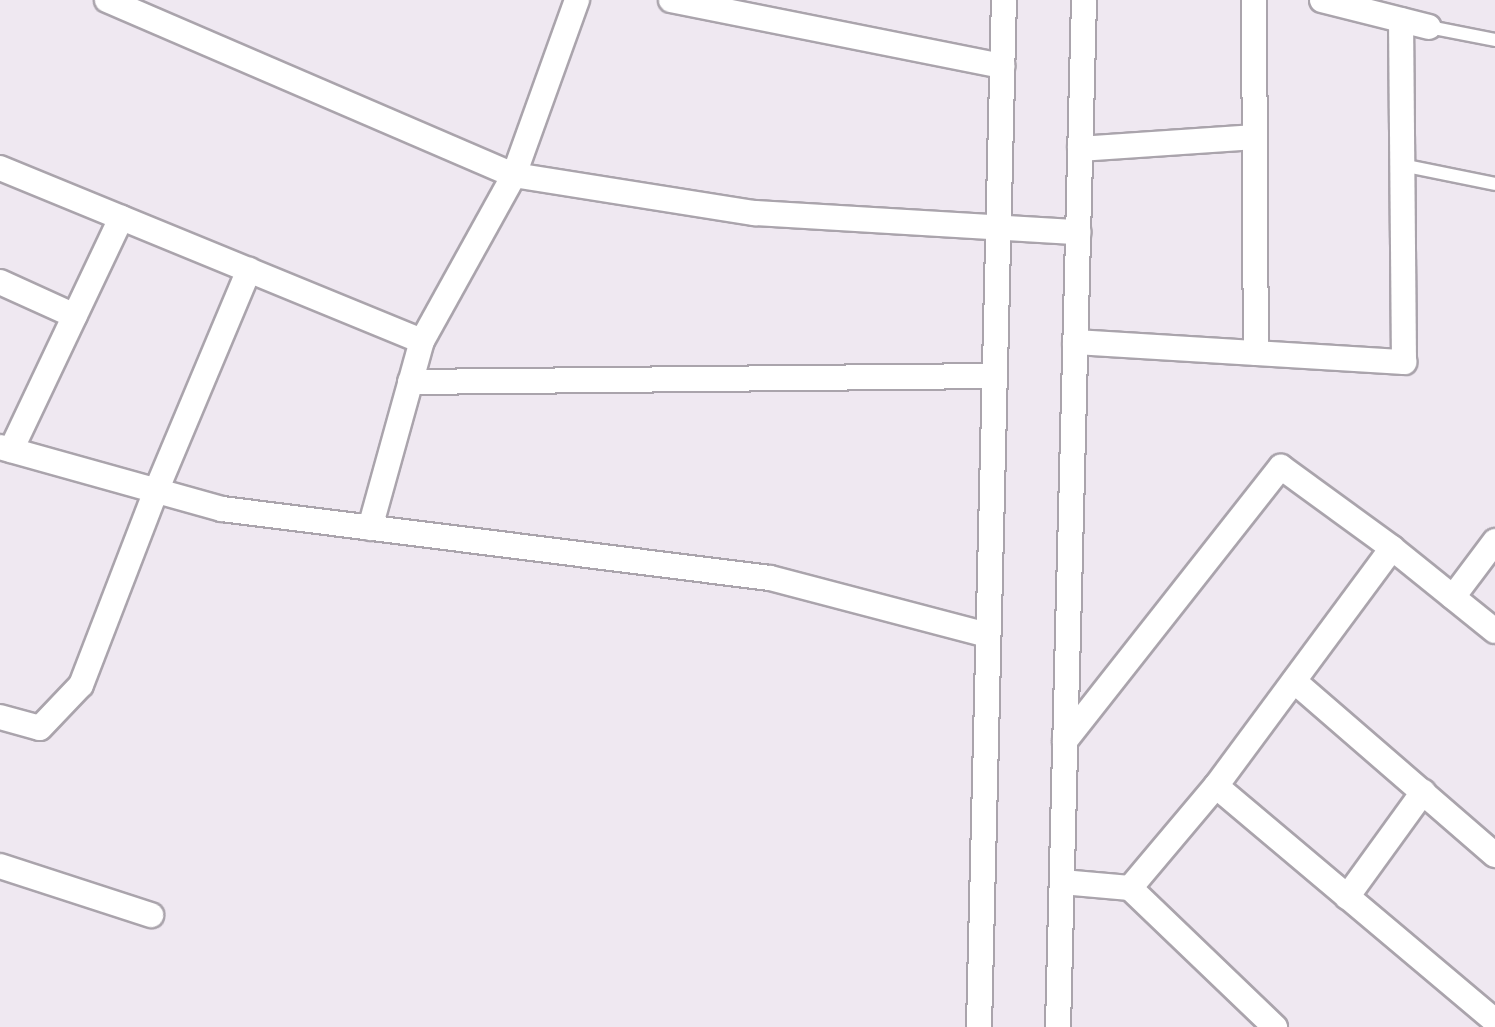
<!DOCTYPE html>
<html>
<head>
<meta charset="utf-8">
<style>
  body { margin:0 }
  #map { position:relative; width:1495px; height:1027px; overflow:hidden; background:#efe8f1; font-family:Manrope,sans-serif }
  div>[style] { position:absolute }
  .roads { filter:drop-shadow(2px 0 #aaa4ac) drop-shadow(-2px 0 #aaa4ac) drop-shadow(0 2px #aaa4ac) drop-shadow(0 -2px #aaa4ac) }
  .service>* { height:12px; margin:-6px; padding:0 6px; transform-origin:6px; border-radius:6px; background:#fff }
  .minor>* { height:24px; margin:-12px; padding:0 12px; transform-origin:12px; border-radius:12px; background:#fff }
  span { translate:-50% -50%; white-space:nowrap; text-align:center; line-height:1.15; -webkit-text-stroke:6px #efe8f1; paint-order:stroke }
</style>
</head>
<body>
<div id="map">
  <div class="roads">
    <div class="service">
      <div style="left:1429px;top:27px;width:67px;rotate:11.1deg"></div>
      <div style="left:1402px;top:165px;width:95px;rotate:11.5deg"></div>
    </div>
    <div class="minor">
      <div style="left:107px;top:0;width:443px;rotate:23.3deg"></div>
      <div style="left:514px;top:175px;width:244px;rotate:9deg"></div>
      <div style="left:755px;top:213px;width:324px;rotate:3.4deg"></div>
      <div style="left:671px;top:0;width:338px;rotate:11.3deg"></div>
      <div style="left:1254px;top:0;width:353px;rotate:89.7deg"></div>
      <div style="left:1322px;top:0;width:110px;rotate:14.2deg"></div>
      <div style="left:1080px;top:149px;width:175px;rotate:-3.9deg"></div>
      <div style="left:0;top:168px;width:456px;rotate:22.3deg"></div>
      <div style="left:0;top:282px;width:82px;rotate:24.4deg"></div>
      <div style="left:1075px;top:342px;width:330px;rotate:3.5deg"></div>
      <div style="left:1404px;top:362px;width:342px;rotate:-90.5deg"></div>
      <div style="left:410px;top:382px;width:585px;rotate:-0.59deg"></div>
      <div style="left:0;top:447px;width:230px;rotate:15.6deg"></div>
      <div style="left:222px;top:509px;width:552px;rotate:7.18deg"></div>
      <div style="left:770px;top:578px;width:225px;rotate:14.7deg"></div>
      <div style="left:11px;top:450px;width:257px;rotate:-64.6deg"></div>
      <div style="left:370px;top:528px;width:194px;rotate:-74.5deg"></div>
      <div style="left:422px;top:341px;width:190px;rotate:-61deg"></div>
      <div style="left:514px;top:175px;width:186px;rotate:-70.2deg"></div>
      <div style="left:1453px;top:597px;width:70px;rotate:-53.1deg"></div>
      <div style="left:1294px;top:681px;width:266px;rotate:40.9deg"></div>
      <div style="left:0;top:717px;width:41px;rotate:15.4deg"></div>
      <div style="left:40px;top:728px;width:59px;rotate:-46.4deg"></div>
      <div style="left:81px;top:685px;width:208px;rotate:-68.9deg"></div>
      <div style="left:156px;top:491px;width:240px;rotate:-67.2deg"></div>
      <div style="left:1065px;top:741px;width:349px;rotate:-51.8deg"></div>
      <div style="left:1281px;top:467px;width:137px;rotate:36.1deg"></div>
      <div style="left:1392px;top:548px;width:132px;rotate:38.9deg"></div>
      <div style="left:1216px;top:786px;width:365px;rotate:40.1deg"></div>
      <div style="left:0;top:866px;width:159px;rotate:18deg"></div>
      <div style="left:1062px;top:882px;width:68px;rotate:5deg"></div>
      <div style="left:1130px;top:888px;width:201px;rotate:43.8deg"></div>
      <div style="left:1130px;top:888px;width:133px;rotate:-49.9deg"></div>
      <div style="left:1216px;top:786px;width:296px;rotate:-53.5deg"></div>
      <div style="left:1347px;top:897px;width:130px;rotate:-54.1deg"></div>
      <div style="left:979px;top:1027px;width:1027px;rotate:-88.61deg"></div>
      <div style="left:1058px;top:1027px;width:1027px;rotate:-88.55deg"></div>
    </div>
  </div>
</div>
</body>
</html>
